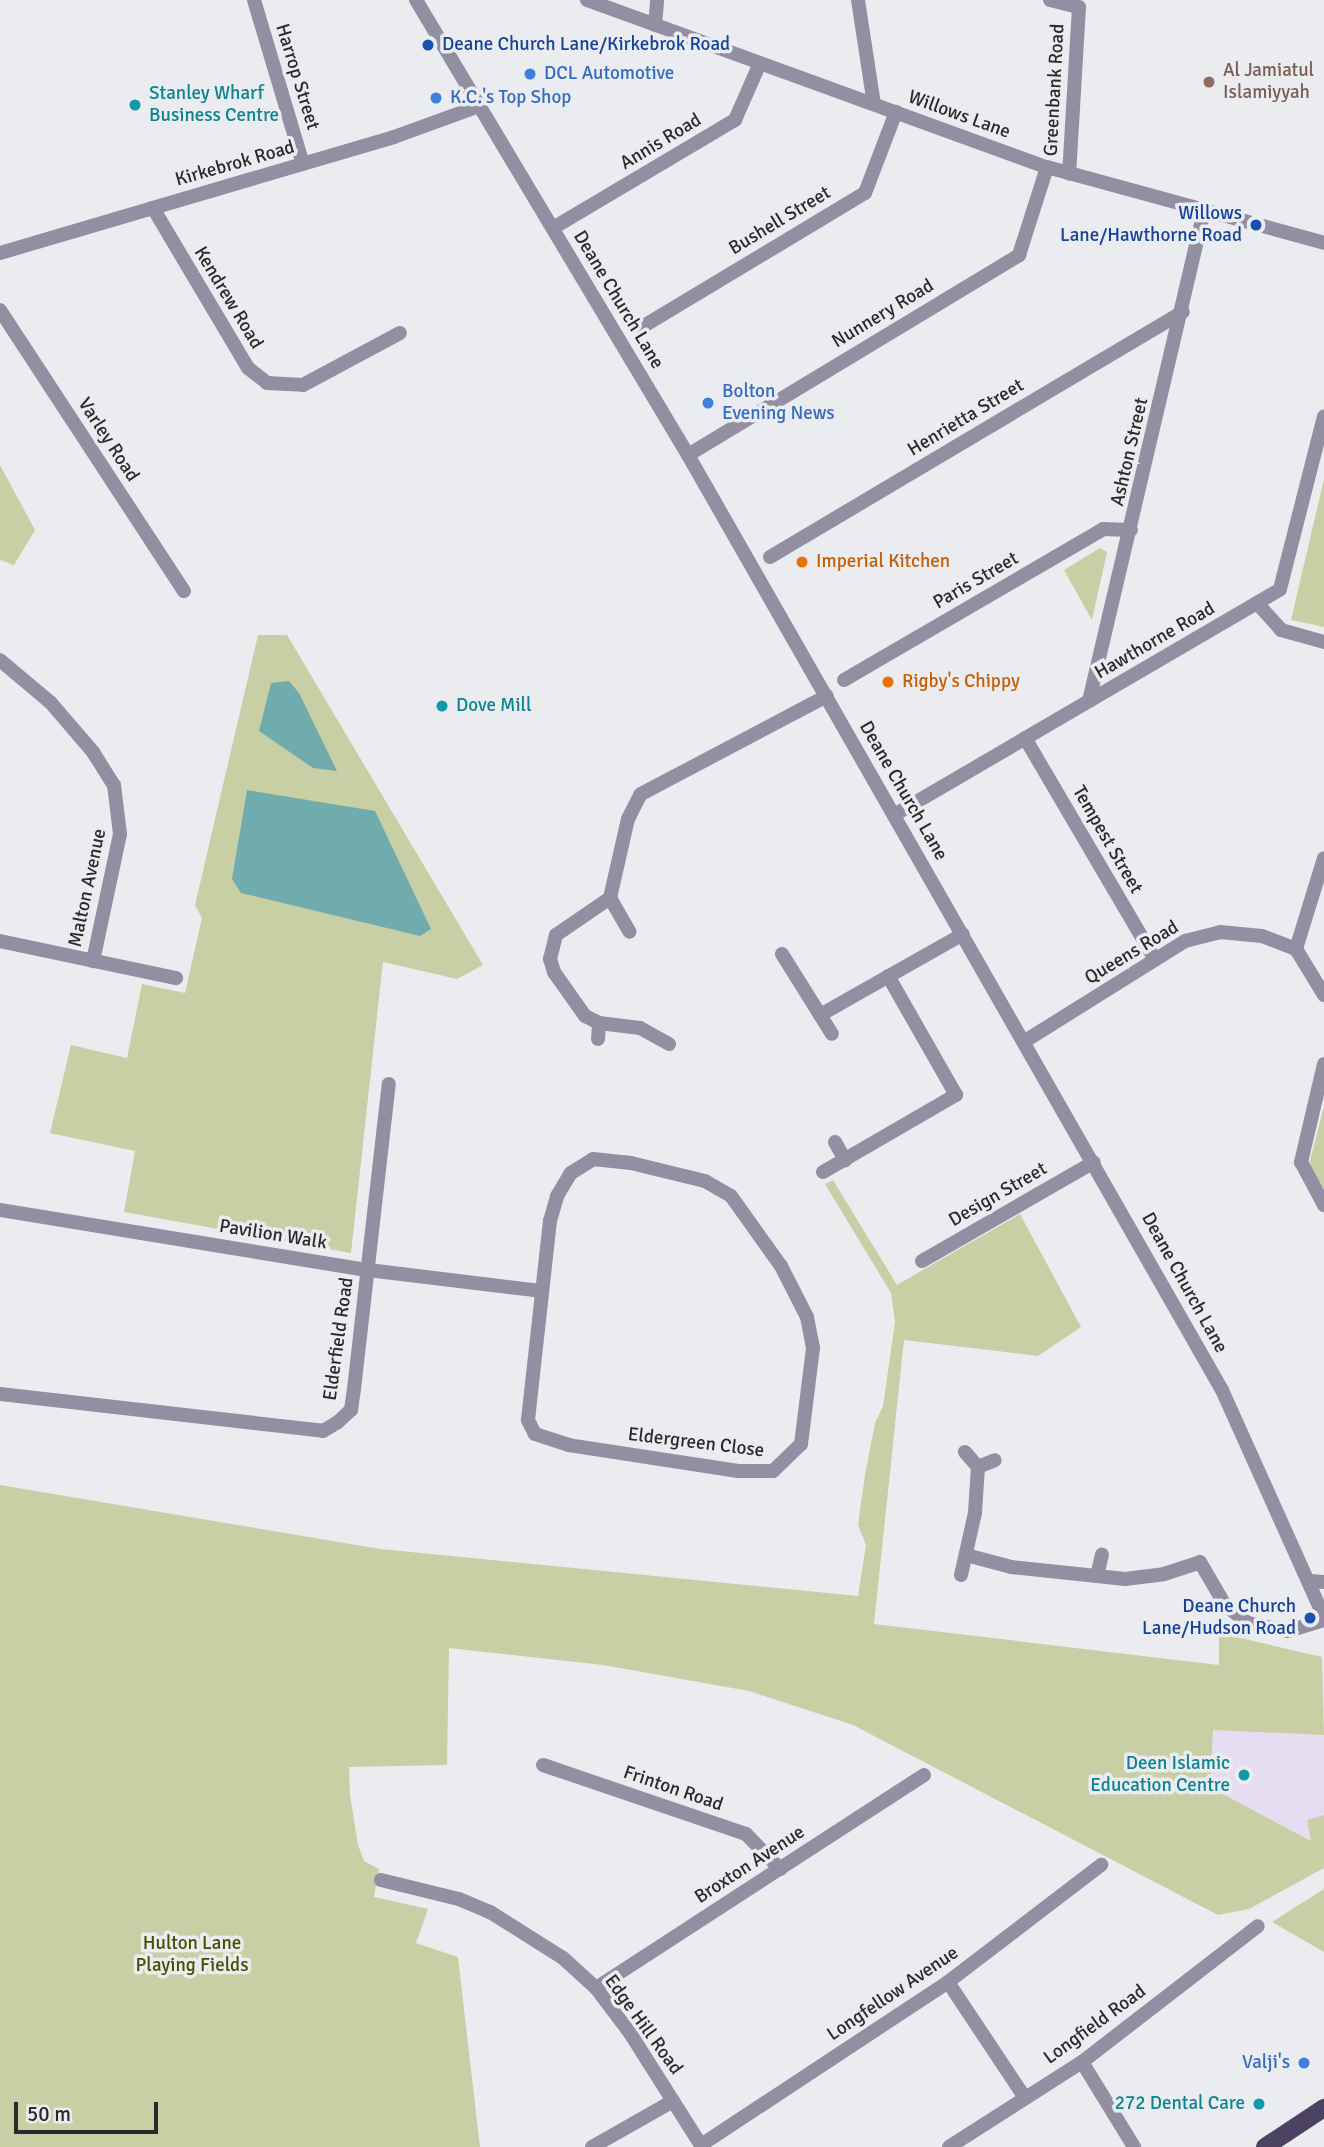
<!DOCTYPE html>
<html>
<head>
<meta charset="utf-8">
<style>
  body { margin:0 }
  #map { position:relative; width:1324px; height:2147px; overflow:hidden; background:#eaecf0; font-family:Signika,sans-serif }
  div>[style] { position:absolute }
  .commercial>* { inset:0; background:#e6ddf3 }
  .green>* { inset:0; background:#c9cfa5 }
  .water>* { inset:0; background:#70abae }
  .minor>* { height:14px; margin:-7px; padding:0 7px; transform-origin:7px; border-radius:7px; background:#938ea1 }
  .tertiary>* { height:14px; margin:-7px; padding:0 7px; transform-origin:7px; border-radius:7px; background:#938ea1 }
  .primary>* { height:18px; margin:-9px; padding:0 9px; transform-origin:9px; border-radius:9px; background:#4c4362 }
  .dots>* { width:19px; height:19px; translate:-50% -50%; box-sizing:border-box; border:4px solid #eaecf0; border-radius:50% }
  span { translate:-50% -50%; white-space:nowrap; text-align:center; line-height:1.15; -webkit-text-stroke:7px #eaecf0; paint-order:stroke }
  .transit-label { font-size:19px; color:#164399 }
  .left { translate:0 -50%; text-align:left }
  .right { translate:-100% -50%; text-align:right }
  .education-label { font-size:19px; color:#785e54 }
  .shop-label { font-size:19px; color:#366cbe }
  .street-label { font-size:19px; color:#292a2b }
  .culture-label { font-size:19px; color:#0d838f }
  .food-label { font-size:19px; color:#c56008 }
  .park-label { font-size:19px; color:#484d00 }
  .scale { position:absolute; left:14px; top:2102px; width:144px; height:32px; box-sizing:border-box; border:4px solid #292a2b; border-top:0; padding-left:9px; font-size:21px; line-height:24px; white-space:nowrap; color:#292a2b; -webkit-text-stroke:5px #eaecf0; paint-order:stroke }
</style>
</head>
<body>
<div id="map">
  <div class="commercial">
    <div style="clip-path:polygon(1212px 1730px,1324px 1735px,1324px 1815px,1307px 1821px,1312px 1841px,1210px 1787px)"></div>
  </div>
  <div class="green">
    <div style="clip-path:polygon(0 465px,35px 530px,14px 565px,0 560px)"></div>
    <div style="clip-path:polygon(1324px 479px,1324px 627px,1291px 620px)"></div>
    <div style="clip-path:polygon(1100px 548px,1107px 552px,1092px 620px,1064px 570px)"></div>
    <div style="clip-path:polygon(258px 635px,287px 635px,483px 965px,457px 979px,383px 962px,351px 1253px,124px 1212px,135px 1151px,50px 1133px,71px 1045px,127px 1058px,142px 984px,185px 993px,202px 918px,195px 905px)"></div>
    <div style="clip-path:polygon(1324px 1106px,1324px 1192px,1310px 1170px,1310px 1161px)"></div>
    <div style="clip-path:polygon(833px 1180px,897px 1285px,1020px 1214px,1081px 1327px,1038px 1356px,904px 1340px,874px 1624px,1219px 1665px,1219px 1633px,1322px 1657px,1324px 1735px,1213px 1730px,1210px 1787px,1311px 1841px,1307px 1820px,1324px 1815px,1324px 1868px,1249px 1909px,1218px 1915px,853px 1725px,749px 1691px,603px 1665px,449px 1648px,447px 1765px,349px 1767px,350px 1795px,358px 1845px,364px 1861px,379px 1869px,374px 1897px,428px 1909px,416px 1943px,458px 1957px,480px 2147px,0 2147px,0 1485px,380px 1549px,858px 1596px,866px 1545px,858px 1525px,865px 1475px,875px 1423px,883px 1406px,895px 1322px,891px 1293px,825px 1184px)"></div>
    <div style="clip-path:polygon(1324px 1889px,1324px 1952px,1272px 1922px)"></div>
  </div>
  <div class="water">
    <div style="clip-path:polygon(289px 681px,299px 693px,337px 771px,313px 768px,259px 731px,271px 683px)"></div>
    <div style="clip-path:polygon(247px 790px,375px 811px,431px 929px,420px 936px,241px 893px,232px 879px)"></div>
  </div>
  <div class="minor">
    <div style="left:254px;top:0;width:171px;rotate:73.4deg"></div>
    <div style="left:587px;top:0;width:489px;rotate:20deg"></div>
    <div style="left:1047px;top:167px;width:287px;rotate:15.3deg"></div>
    <div style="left:858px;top:0;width:105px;rotate:81.3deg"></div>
    <div style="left:1050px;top:0;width:30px;rotate:14deg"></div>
    <div style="left:1079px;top:7px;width:167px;rotate:93.4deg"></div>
    <div style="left:655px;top:25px;width:25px;rotate:-85deg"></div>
    <div style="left:153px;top:208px;width:186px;rotate:59.3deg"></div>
    <div style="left:248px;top:368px;width:24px;rotate:38deg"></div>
    <div style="left:267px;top:383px;width:36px;rotate:3deg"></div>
    <div style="left:303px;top:385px;width:110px;rotate:-28.2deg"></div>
    <div style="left:553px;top:228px;width:212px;rotate:-30.7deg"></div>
    <div style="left:735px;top:120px;width:62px;rotate:-66.3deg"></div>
    <div style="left:0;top:253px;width:411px;rotate:-16.4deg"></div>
    <div style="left:394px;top:137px;width:90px;rotate:-20deg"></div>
    <div style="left:0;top:310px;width:336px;rotate:56.8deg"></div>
    <div style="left:642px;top:327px;width:260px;rotate:-31deg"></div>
    <div style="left:865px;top:193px;width:87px;rotate:-69.1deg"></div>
    <div style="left:688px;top:455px;width:387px;rotate:-31.1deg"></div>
    <div style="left:1019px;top:255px;width:92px;rotate:-72.3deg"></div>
    <div style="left:770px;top:557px;width:480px;rotate:-30.7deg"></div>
    <div style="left:1257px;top:603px;width:36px;rotate:48deg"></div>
    <div style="left:1281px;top:630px;width:45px;rotate:15.6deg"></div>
    <div style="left:0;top:660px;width:67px;rotate:40.1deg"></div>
    <div style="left:51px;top:703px;width:65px;rotate:49.4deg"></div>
    <div style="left:93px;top:752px;width:39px;rotate:58deg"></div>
    <div style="left:114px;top:785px;width:49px;rotate:83deg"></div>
    <div style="left:120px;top:834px;width:130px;rotate:102deg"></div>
    <div style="left:844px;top:680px;width:300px;rotate:-30.2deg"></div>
    <div style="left:1103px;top:529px;width:28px;rotate:2deg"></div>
    <div style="left:1089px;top:701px;width:503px;rotate:-76.79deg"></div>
    <div style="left:1025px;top:738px;width:257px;rotate:59.6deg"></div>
    <div style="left:894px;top:815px;width:447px;rotate:-30.3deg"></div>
    <div style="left:1280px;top:589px;width:178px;rotate:-75.7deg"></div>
    <div style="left:610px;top:898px;width:39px;rotate:60deg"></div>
    <div style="left:0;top:941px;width:180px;rotate:11.9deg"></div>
    <div style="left:1296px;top:949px;width:95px;rotate:-72.9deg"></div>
    <div style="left:782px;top:954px;width:94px;rotate:58deg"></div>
    <div style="left:820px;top:1015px;width:164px;rotate:-29.5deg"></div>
    <div style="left:598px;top:1039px;width:16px;rotate:-86deg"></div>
    <div style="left:1025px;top:1041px;width:189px;rotate:-32deg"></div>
    <div style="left:1185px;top:941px;width:36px;rotate:-14deg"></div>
    <div style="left:1220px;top:932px;width:42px;rotate:5.4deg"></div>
    <div style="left:1262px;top:936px;width:36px;rotate:21deg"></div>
    <div style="left:1296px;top:949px;width:54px;rotate:58.7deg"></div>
    <div style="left:669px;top:1044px;width:33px;rotate:-151deg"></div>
    <div style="left:640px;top:1028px;width:41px;rotate:-173deg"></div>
    <div style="left:599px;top:1023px;width:16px;rotate:-153deg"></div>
    <div style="left:585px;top:1016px;width:54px;rotate:-125.2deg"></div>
    <div style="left:554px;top:972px;width:14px;rotate:-107deg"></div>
    <div style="left:550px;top:959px;width:25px;rotate:-76deg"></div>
    <div style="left:556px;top:935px;width:65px;rotate:-34.4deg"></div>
    <div style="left:610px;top:898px;width:81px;rotate:-77.2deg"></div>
    <div style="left:628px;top:819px;width:28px;rotate:-63deg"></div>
    <div style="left:641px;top:794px;width:210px;rotate:-27.8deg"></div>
    <div style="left:1324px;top:1064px;width:101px;rotate:103.2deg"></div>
    <div style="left:1301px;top:1162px;width:49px;rotate:61.9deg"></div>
    <div style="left:835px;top:1142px;width:21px;rotate:61deg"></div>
    <div style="left:593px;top:1159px;width:38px;rotate:6deg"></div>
    <div style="left:631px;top:1163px;width:76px;rotate:13.7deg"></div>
    <div style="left:705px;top:1181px;width:30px;rotate:30deg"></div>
    <div style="left:731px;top:1196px;width:86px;rotate:54.5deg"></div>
    <div style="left:781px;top:1266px;width:57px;rotate:63deg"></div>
    <div style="left:807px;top:1317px;width:32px;rotate:79deg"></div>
    <div style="left:813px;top:1348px;width:97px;rotate:97.1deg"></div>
    <div style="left:801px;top:1444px;width:39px;rotate:136deg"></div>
    <div style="left:773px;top:1471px;width:35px;rotate:180deg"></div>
    <div style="left:738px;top:1471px;width:171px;rotate:-171.3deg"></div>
    <div style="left:569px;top:1445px;width:36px;rotate:-162deg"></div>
    <div style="left:535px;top:1434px;width:16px;rotate:-117deg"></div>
    <div style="left:528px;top:1420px;width:200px;rotate:-83.7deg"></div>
    <div style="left:550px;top:1221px;width:26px;rotate:-74deg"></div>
    <div style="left:557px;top:1196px;width:27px;rotate:-59deg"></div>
    <div style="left:571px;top:1173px;width:26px;rotate:-32deg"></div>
    <div style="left:823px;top:1172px;width:154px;rotate:-30.1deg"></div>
    <div style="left:956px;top:1095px;width:137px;rotate:-119.7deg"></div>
    <div style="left:0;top:1210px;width:373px;rotate:9.3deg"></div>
    <div style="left:368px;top:1270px;width:174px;rotate:6.9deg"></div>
    <div style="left:922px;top:1261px;width:198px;rotate:-29.9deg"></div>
    <div style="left:0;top:1394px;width:325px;rotate:6.5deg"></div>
    <div style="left:323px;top:1431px;width:17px;rotate:-31deg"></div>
    <div style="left:338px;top:1422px;width:18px;rotate:-43deg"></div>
    <div style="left:351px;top:1410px;width:21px;rotate:-82deg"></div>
    <div style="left:354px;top:1389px;width:307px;rotate:-83.5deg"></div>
    <div style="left:978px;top:1467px;width:18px;rotate:-22deg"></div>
    <div style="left:966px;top:1555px;width:47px;rotate:14.9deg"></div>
    <div style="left:1011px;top:1567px;width:115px;rotate:6deg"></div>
    <div style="left:1125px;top:1579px;width:39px;rotate:-7deg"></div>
    <div style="left:1164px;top:1574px;width:38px;rotate:-18deg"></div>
    <div style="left:1200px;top:1562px;width:50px;rotate:59.8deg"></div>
    <div style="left:1225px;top:1605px;width:29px;rotate:38deg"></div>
    <div style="left:1248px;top:1623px;width:41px;rotate:11.3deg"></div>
    <div style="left:1288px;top:1631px;width:38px;rotate:-17deg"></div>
    <div style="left:961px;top:1575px;width:64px;rotate:-77.3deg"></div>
    <div style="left:975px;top:1513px;width:46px;rotate:-86.3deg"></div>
    <div style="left:978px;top:1467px;width:20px;rotate:-131deg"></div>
    <div style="left:1097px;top:1576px;width:22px;rotate:-77deg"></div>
    <div style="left:1310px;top:1581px;width:14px;rotate:4deg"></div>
    <div style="left:543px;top:1765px;width:214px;rotate:18.8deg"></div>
    <div style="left:746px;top:1834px;width:49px;rotate:45.8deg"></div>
    <div style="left:381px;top:1880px;width:80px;rotate:13.7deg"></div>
    <div style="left:459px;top:1899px;width:34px;rotate:23deg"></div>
    <div style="left:490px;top:1912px;width:86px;rotate:32.2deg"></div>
    <div style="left:563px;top:1958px;width:45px;rotate:42.3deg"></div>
    <div style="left:596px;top:1988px;width:56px;rotate:52.9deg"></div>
    <div style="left:630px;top:2033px;width:135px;rotate:57.7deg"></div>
    <div style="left:948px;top:1982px;width:139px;rotate:56.4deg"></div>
    <div style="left:596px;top:1988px;width:391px;rotate:-33deg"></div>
    <div style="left:1082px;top:2062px;width:100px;rotate:58.5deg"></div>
    <div style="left:701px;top:2145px;width:296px;rotate:-33.4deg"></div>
    <div style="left:948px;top:1982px;width:193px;rotate:-37.4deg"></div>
    <div style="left:592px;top:2147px;width:93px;rotate:-29.6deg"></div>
    <div style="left:949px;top:2147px;width:158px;rotate:-32.6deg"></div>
    <div style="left:1082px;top:2062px;width:222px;rotate:-37.7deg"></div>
  </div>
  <div class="tertiary">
    <div style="left:416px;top:0;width:530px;rotate:59.13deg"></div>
    <div style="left:688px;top:455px;width:1077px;rotate:60.27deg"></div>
    <div style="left:1222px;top:1390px;width:249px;rotate:65.8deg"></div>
  </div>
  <div class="primary">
    <div style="left:1265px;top:2147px;width:71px;rotate:-33.5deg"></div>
  </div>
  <div class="dots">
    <div style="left:428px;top:45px;background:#1a4fb4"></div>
    <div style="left:530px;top:74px;background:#3f7fe0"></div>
    <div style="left:1209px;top:82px;background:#8d6e63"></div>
    <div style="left:436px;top:98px;background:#3f7fe0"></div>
    <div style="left:135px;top:105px;background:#0f9aa8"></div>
    <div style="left:1256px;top:225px;background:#1a4fb4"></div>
    <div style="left:708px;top:403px;background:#3f7fe0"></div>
    <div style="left:802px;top:562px;background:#e8710a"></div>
    <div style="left:888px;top:682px;background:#e8710a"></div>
    <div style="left:442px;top:706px;background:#0f9aa8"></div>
    <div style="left:1310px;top:1618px;background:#1a4fb4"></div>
    <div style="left:1244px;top:1775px;background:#0f9aa8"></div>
    <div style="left:1304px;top:2063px;background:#3f7fe0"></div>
    <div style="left:1259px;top:2104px;background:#0f9aa8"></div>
  </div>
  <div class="transit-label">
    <span class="left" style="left:442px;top:45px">Deane Church Lane/Kirkebrok Road</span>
    <span class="right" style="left:1242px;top:225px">Willows<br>Lane/Hawthorne Road</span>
    <span class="right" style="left:1296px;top:1618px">Deane Church<br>Lane/Hudson Road</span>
  </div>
  <div class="education-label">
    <span class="left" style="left:1223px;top:82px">Al Jamiatul<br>Islamiyyah</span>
  </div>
  <div class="shop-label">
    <span class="left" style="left:544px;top:74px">DCL Automotive</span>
    <span class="left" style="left:450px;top:98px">K.C.'s Top Shop</span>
    <span class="left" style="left:722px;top:403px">Bolton<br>Evening News</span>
    <span class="right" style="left:1290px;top:2063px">Valji's</span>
  </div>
  <div class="street-label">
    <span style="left:297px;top:77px;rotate:73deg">Harrop Street</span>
    <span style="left:1055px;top:90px;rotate:-87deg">Greenbank Road</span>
    <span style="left:959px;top:115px;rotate:20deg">Willows Lane</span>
    <span style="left:661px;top:142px;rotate:-31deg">Annis Road</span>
    <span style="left:235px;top:164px;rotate:-16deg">Kirkebrok Road</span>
    <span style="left:780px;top:221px;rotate:-31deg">Bushell Street</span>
    <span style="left:228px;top:298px;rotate:59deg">Kendrew Road</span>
    <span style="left:618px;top:300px;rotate:59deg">Deane Church Lane</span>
    <span style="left:883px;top:314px;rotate:-31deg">Nunnery Road</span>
    <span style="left:966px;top:418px;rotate:-31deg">Henrietta Street</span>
    <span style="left:108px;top:440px;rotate:57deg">Varley Road</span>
    <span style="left:1130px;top:452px;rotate:-77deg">Ashton Street</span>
    <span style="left:976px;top:581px;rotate:-30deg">Paris Street</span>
    <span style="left:1155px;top:641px;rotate:-30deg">Hawthorne Road</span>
    <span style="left:903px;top:791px;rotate:60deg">Deane Church Lane</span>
    <span style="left:1107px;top:840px;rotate:60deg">Tempest Street</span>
    <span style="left:88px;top:888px;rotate:-78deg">Malton Avenue</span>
    <span style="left:1132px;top:953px;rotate:-31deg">Queens Road</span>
    <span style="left:998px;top:1195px;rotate:-30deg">Design Street</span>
    <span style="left:273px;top:1235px;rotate:9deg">Pavilion Walk</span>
    <span style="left:1184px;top:1283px;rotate:61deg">Deane Church Lane</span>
    <span style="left:339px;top:1339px;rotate:-82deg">Elderfield Road</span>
    <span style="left:696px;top:1443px;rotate:7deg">Eldergreen Close</span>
    <span style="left:673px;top:1789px;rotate:19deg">Frinton Road</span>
    <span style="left:750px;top:1865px;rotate:-33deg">Broxton Avenue</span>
    <span style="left:893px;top:1994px;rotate:-34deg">Longfellow Avenue</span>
    <span style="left:643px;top:2025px;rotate:54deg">Edge Hill Road</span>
    <span style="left:1095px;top:2025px;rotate:-36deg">Longfield Road</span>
  </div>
  <div class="culture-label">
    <span class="left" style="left:149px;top:105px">Stanley Wharf<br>Business Centre</span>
    <span class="left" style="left:456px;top:706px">Dove Mill</span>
    <span class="right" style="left:1230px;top:1775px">Deen Islamic<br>Education Centre</span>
    <span class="right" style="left:1245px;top:2104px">272 Dental Care</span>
  </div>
  <div class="food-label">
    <span class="left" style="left:816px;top:562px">Imperial Kitchen</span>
    <span class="left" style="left:902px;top:682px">Rigby's Chippy</span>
  </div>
  <div class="park-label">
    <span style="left:192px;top:1955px">Hulton Lane<br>Playing Fields</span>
  </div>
  <div class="scale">50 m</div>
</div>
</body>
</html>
